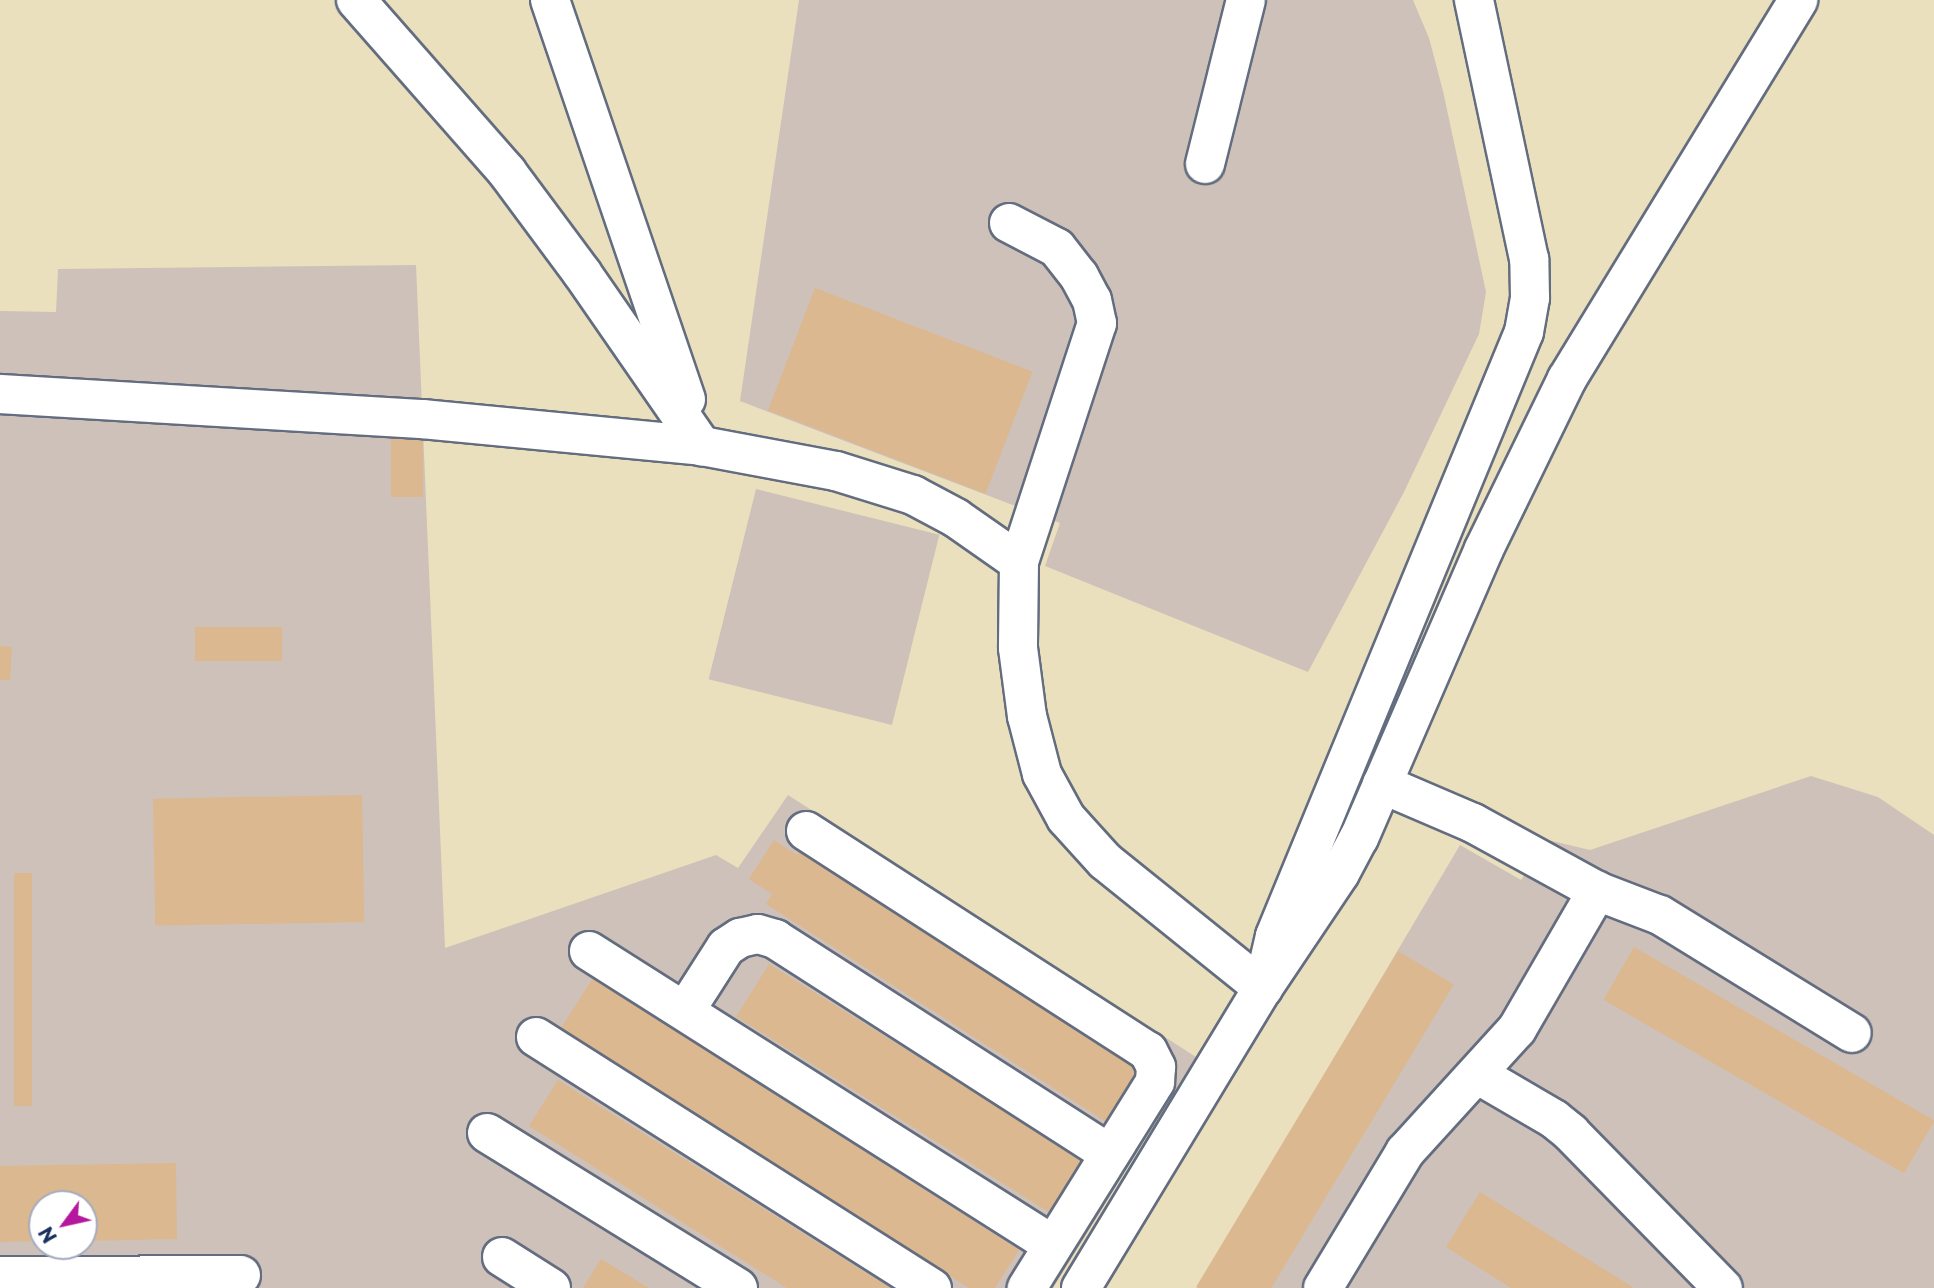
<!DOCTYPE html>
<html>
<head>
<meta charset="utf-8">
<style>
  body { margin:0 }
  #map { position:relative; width:1934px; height:1288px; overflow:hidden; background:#eae0bd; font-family:"Playpen Sans",sans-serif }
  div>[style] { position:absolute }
  .industrial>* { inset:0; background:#cec1b9; transform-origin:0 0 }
  .building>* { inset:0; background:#dbb88f; transform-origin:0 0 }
  .roads { filter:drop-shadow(2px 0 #636d7f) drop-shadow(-2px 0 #636d7f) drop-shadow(0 2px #636d7f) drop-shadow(0 -2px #636d7f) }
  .minor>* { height:38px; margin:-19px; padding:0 19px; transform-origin:19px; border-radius:19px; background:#fff }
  span { translate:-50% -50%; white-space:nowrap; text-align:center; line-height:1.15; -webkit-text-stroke:7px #fff; paint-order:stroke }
  .north { position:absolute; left:28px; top:1190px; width:70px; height:70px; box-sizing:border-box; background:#fff; border:2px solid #a4acbf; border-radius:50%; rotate:237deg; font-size:19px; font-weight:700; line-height:28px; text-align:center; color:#1b2f5e }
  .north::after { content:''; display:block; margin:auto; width:24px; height:32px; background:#b5179e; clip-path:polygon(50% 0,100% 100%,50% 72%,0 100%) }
</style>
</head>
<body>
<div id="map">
  <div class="industrial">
    <div style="clip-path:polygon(799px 0,1413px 0,1429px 38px,1443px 91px,1486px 292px,1479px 334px,1404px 492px,1308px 672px,1045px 566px,1060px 523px,740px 401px)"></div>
    <div style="clip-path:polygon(evenodd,416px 265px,445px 948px,716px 855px,738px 868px,788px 795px,1196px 1057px,1053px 1288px,0 1288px,0 311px,56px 312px,58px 269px,416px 265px,42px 1204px,84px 1204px,84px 1246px,42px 1246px,42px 1204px)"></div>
    <div style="left:756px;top:489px;width:189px;height:196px;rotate:14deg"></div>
    <div style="clip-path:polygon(1811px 776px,1878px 797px,1934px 835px,1934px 1288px,1198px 1288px,1460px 845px,1521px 880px,1548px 840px,1590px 850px)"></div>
  </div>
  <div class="building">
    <div style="left:815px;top:288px;width:233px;height:131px;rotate:21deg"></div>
    <div style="left:391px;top:439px;width:32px;height:58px"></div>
    <div style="left:282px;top:627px;width:34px;height:87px;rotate:90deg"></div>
    <div style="clip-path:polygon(0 646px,12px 647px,10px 680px,0 680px)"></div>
    <div style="left:362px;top:795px;width:127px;height:209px;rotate:89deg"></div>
    <div style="clip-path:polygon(774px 840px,797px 855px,799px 852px,1141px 1072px,1108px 1123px,766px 904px,772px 894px,749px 879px)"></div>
    <div style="left:14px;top:873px;width:18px;height:233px"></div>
    <div style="left:1634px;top:947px;width:347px;height:61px;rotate:30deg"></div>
    <div style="left:1398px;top:951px;width:65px;height:392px;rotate:31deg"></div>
    <div style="left:769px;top:964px;width:373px;height:62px;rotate:32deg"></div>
    <div style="clip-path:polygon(593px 978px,1019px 1250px,995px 1288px,969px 1288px,561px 1028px)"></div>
    <div style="clip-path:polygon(558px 1080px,890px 1288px,787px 1288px,529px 1126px)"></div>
    <div style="clip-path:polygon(176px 1163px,177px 1239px,84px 1241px,84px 1204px,42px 1204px,42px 1241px,0 1242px,0 1166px)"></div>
    <div style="clip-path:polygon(1480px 1192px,1634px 1288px,1511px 1288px,1446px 1247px)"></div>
    <div style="clip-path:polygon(601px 1259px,649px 1288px,583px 1288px)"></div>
  </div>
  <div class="roads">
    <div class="minor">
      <div style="left:356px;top:0;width:229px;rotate:48.7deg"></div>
      <div style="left:507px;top:172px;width:126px;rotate:53.4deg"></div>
      <div style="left:582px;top:273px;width:211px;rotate:55.3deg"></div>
      <div style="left:550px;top:0;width:422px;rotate:71.2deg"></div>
      <div style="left:1205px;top:164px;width:169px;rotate:-76deg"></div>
      <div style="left:1009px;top:223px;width:54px;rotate:27.5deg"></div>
      <div style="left:1057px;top:248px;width:36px;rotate:52deg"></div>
      <div style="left:1079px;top:276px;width:27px;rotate:62deg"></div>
      <div style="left:1092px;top:300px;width:24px;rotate:78deg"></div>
      <div style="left:1097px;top:323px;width:251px;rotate:108.1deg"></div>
      <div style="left:0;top:394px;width:423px;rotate:3.4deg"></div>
      <div style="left:422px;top:419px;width:281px;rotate:5.5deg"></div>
      <div style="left:702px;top:446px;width:136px;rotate:10.6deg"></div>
      <div style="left:836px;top:471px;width:81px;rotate:17.3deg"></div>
      <div style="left:913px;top:495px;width:49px;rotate:28.1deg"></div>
      <div style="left:956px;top:518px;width:77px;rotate:34.9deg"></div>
      <div style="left:1019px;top:562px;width:86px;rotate:90.7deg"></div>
      <div style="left:1018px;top:648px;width:69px;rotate:82.5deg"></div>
      <div style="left:1027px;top:716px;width:60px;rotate:75.5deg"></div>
      <div style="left:1042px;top:774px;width:50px;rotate:61.4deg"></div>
      <div style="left:1066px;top:818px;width:58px;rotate:47.8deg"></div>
      <div style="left:1105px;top:861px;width:203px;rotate:38.8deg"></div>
      <div style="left:1263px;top:988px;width:138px;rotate:-56.2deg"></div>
      <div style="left:1340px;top:873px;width:40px;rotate:-62deg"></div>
      <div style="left:1359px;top:838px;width:315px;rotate:-66.6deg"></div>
      <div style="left:1484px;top:549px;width:189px;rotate:-64deg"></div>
      <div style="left:1567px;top:379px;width:444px;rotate:-58.6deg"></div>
      <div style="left:1382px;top:784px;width:99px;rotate:23.2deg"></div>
      <div style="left:1473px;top:823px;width:141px;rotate:28.7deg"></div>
      <div style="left:1597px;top:891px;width:67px;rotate:20.9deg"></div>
      <div style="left:1660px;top:915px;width:225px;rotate:31.6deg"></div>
      <div style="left:806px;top:831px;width:407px;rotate:32.8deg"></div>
      <div style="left:1148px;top:1051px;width:18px;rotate:63deg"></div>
      <div style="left:1156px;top:1067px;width:15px;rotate:94deg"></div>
      <div style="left:1155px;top:1082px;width:243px;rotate:121.9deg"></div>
      <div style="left:589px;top:951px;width:549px;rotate:32.36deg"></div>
      <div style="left:685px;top:1011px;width:76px;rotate:-57.4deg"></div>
      <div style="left:726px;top:947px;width:17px;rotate:-33deg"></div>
      <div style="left:740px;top:938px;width:18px;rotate:-13deg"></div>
      <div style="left:758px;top:934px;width:18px;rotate:16deg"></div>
      <div style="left:775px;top:939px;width:398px;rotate:32.7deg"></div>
      <div style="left:536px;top:1037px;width:469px;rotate:32.4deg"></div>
      <div style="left:1477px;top:1074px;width:89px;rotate:30.3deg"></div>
      <div style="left:1554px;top:1119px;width:22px;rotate:39deg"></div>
      <div style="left:1571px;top:1133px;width:217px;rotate:45.6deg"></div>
      <div style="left:487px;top:1133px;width:295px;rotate:31.7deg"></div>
      <div style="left:502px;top:1257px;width:58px;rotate:32.3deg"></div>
      <div style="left:0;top:1276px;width:241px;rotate:-0.2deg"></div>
      <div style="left:1081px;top:1288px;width:351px;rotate:-58.8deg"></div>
      <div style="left:1263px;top:988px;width:53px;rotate:-77deg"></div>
      <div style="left:1275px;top:936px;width:653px;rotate:-67.6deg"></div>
      <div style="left:1524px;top:332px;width:35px;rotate:-80deg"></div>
      <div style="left:1530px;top:298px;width:39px;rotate:-91deg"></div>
      <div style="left:1529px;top:259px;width:265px;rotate:-102deg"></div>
      <div style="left:1323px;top:1288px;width:159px;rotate:-58.9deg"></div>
      <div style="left:1405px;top:1152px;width:166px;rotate:-47.7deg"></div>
      <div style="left:1517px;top:1029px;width:160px;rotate:-59.9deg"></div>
    </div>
  </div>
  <div class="north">N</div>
</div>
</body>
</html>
